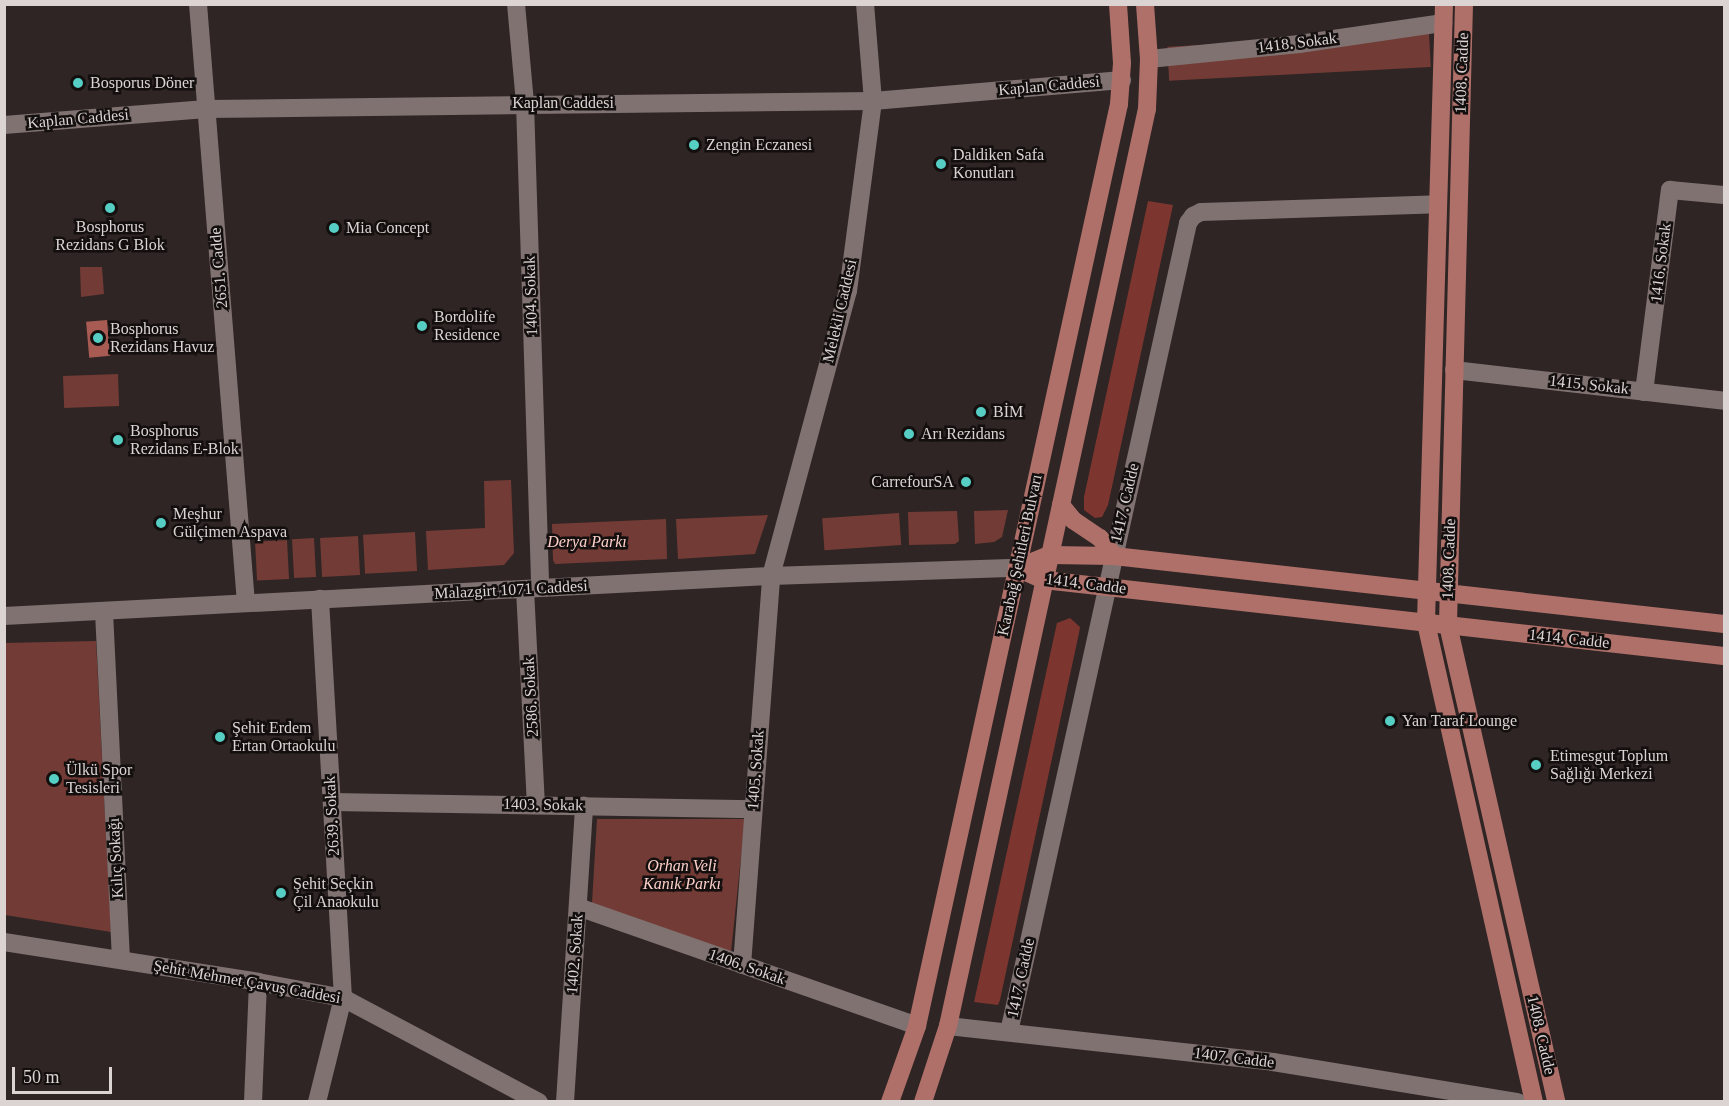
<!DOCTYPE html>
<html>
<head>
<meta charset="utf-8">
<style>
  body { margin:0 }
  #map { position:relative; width:1729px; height:1106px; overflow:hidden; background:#2f2524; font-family:Georgia,serif }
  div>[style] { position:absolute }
  .green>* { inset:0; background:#733b35; transform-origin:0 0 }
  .forest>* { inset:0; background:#7d362f }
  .water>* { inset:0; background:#a75b52; transform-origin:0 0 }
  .minor>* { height:18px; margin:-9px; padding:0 9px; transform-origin:9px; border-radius:9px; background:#7f7271 }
  .major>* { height:18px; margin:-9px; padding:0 9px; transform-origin:9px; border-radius:9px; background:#af706a }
  .dots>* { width:16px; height:16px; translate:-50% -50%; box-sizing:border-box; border:3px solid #140f0f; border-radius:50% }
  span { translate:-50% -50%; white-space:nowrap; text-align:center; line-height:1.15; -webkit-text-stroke:5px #140f0f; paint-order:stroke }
  .street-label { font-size:16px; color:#dbd4d3 }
  .poi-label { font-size:16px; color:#dbd4d3 }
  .left { translate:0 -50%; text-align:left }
  .right { translate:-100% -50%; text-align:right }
  .park-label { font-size:16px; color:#fccfc8; font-style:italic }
  .frame { position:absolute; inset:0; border:6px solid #dbd4d3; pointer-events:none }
  .scale { position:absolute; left:12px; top:1067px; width:100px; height:27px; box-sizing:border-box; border:3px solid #dbd4d3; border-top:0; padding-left:8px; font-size:18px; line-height:21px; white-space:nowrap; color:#dbd4d3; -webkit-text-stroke:4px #140f0f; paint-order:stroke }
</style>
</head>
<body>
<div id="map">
  <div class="green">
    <div style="left:1429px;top:33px;width:34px;height:262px;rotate:87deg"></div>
    <div style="clip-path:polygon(80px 267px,102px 267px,104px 294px,81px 297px)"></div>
    <div style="left:118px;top:374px;width:32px;height:55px;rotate:88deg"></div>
    <div style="clip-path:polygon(511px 480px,514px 553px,504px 565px,428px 570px,426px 531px,485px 528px,484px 481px)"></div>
    <div style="clip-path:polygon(1008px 510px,1002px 537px,994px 542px,975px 544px,974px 511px)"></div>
    <div style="clip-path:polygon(957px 511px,959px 541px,955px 544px,909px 545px,908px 512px)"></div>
    <div style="left:899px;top:513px;width:32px;height:77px;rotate:86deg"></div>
    <div style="clip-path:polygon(768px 515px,755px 554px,678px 559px,676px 519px)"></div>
    <div style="clip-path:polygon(666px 519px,667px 559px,555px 564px,553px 560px,552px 524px)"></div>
    <div style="left:415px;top:532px;width:39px;height:52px;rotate:87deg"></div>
    <div style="left:358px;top:536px;width:39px;height:38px;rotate:87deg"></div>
    <div style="left:314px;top:538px;width:39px;height:22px;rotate:87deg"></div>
    <div style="left:287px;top:540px;width:39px;height:32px;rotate:87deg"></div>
    <div style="clip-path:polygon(96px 641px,111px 932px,5px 915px,4px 643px)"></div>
    <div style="clip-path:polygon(597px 819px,745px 819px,731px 952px,592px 903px)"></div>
  </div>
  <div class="forest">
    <div style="clip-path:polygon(1148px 201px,1173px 205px,1108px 505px,1102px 517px,1095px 518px,1084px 510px,1084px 497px)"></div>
    <div style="clip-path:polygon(1070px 618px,1080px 627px,1079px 633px,1000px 1000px,998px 1005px,974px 1002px,1057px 623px)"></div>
  </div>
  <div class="water">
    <div style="left:107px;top:320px;width:36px;height:21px;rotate:85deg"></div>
  </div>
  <div class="minor">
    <div style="left:198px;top:4px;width:601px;rotate:85.42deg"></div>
    <div style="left:516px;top:4px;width:99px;rotate:84.8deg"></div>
    <div style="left:525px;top:103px;width:485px;rotate:88.2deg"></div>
    <div style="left:1149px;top:59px;width:151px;rotate:-5.7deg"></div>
    <div style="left:1299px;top:44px;width:146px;rotate:-8.3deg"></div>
    <div style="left:4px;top:125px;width:203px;rotate:-4.5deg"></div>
    <div style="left:206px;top:109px;width:667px;rotate:-0.69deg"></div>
    <div style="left:873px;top:101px;width:250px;rotate:-4.8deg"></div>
    <div style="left:1454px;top:370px;width:272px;rotate:6.5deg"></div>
    <div style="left:1644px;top:392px;width:204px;rotate:-82.7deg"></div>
    <div style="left:1670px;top:190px;width:54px;rotate:5.3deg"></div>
    <div style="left:525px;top:589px;width:216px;rotate:87.1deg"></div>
    <div style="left:104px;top:612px;width:348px;rotate:87.2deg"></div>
    <div style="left:4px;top:616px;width:768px;rotate:-2.99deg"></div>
    <div style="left:771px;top:576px;width:246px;rotate:-1.9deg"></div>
    <div style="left:332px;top:802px;width:421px;rotate:1deg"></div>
    <div style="left:578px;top:907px;width:359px;rotate:19.3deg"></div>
    <div style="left:4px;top:942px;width:257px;rotate:8.9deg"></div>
    <div style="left:258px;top:982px;width:86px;rotate:10.7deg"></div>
    <div style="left:343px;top:998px;width:222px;rotate:28deg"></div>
    <div style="left:742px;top:965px;width:390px;rotate:-85.7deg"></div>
    <div style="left:771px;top:576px;width:295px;rotate:-74.9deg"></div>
    <div style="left:848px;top:291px;width:192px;rotate:-82.5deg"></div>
    <div style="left:873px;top:101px;width:97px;rotate:-94.7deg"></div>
    <div style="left:948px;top:1026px;width:327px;rotate:6.3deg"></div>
    <div style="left:1273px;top:1062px;width:248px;rotate:9.3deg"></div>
    <div style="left:1009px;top:1032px;width:829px;rotate:-77.52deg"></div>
    <div style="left:1188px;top:223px;width:9px;rotate:-54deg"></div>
    <div style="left:1193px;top:216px;width:9px;rotate:-27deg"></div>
    <div style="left:1201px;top:212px;width:237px;rotate:-1.9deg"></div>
    <div style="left:253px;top:1102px;width:120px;rotate:-87.6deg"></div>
    <div style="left:317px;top:1102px;width:107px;rotate:-76deg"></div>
    <div style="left:343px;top:998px;width:400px;rotate:-93.3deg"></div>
    <div style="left:565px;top:1102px;width:297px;rotate:-86.3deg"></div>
  </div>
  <div class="major">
    <div style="left:1444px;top:4px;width:619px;rotate:91.67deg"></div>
    <div style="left:1426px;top:623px;width:491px;rotate:77.3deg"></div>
    <div style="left:1464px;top:4px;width:621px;rotate:91.48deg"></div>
    <div style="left:1448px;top:625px;width:489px;rotate:77.2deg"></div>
    <div style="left:1061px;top:505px;width:19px;rotate:51deg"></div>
    <div style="left:1073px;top:520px;width:32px;rotate:34deg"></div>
    <div style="left:1100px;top:538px;width:23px;rotate:52deg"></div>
    <div style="left:1017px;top:568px;width:30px;rotate:24deg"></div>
    <div style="left:1044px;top:580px;width:684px;rotate:6.38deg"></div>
    <div style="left:1017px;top:568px;width:35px;rotate:-22deg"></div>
    <div style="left:1050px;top:555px;width:64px;rotate:0.9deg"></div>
    <div style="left:1114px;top:556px;width:614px;rotate:6.36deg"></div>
    <div style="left:890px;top:1102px;width:81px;rotate:-70.4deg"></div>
    <div style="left:917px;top:1026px;width:944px;rotate:-77.64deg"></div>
    <div style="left:1119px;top:104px;width:41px;rotate:-85.8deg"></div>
    <div style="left:1122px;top:63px;width:59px;rotate:-93.9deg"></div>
    <div style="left:923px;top:1102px;width:80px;rotate:-71.8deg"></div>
    <div style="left:948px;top:1026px;width:938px;rotate:-77.76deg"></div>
    <div style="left:1147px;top:109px;width:50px;rotate:-87.7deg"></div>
    <div style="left:1149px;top:59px;width:55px;rotate:-94.2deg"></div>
  </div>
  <div class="dots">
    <div style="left:78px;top:83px;background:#56cec3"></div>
    <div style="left:694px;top:145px;background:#56cec3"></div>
    <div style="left:941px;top:164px;background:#56cec3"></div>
    <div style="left:110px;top:208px;background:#56cec3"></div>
    <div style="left:334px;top:228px;background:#56cec3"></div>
    <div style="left:422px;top:326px;background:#56cec3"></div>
    <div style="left:98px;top:338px;background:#56cec3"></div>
    <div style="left:981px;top:412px;background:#56cec3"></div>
    <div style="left:909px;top:434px;background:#56cec3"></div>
    <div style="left:118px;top:440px;background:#56cec3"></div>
    <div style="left:966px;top:482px;background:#56cec3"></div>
    <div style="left:161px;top:523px;background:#56cec3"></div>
    <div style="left:1390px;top:721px;background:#56cec3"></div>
    <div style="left:220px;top:737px;background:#56cec3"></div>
    <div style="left:1536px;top:765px;background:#56cec3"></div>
    <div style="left:54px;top:779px;background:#56cec3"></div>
    <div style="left:281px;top:893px;background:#56cec3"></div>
  </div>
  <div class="street-label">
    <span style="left:1297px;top:43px;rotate:-7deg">1418. Sokak</span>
    <span style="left:1462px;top:73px;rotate:-88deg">1408. Cadde</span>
    <span style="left:1049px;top:86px;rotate:-5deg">Kaplan Caddesi</span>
    <span style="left:563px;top:103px">Kaplan Caddesi</span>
    <span style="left:78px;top:119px;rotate:-5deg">Kaplan Caddesi</span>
    <span style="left:1661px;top:263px;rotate:-83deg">1416. Sokak</span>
    <span style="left:219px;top:268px;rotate:-95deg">2651. Cadde</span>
    <span style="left:531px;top:296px;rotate:-92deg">1404. Sokak</span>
    <span style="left:840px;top:311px;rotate:-77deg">Melekli Caddesi</span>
    <span style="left:1589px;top:385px;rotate:6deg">1415. Sokak</span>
    <span style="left:1125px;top:503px;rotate:-77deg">1417. Cadde</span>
    <span style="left:1020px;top:555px;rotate:-78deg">Karabağ Şehitleri Bulvarı</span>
    <span style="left:1449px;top:559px;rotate:-88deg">1408. Cadde</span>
    <span style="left:1086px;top:584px;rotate:7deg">1414. Cadde</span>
    <span style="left:511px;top:590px;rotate:-3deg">Malazgirt 1071 Caddesi</span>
    <span style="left:1569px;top:639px;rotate:6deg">1414. Cadde</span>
    <span style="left:531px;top:697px;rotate:-93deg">2586. Sokak</span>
    <span style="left:756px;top:770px;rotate:-86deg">1405. Sokak</span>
    <span style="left:543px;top:805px;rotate:1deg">1403. Sokak</span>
    <span style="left:332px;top:816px;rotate:-93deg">2639. Sokak</span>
    <span style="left:116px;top:858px;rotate:-93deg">Kılıç Sokağı</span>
    <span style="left:575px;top:954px;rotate:-86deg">1402. Sokak</span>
    <span style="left:747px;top:967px;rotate:19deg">1406. Sokak</span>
    <span style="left:1021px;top:978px;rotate:-78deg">1417. Cadde</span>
    <span style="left:247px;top:982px;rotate:10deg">Şehit Mehmet Çavuş Caddesi</span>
    <span style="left:1541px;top:1035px;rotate:77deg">1408. Cadde</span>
    <span style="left:1234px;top:1058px;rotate:7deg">1407. Cadde</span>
  </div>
  <div class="poi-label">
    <span class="left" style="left:90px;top:83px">Bosporus Döner</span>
    <span class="left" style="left:706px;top:145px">Zengin Eczanesi</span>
    <span class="left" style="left:953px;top:164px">Daldiken Safa<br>Konutları</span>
    <span style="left:110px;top:236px">Bosphorus<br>Rezidans G Blok</span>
    <span class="left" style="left:346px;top:228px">Mia Concept</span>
    <span class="left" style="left:434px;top:326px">Bordolife<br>Residence</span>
    <span class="left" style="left:110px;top:338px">Bosphorus<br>Rezidans Havuz</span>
    <span class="left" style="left:993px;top:412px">BİM</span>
    <span class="left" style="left:130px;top:440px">Bosphorus<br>Rezidans E-Blok</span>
    <span class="left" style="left:921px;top:434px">Arı Rezidans</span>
    <span class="right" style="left:954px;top:482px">CarrefourSA</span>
    <span class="left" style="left:173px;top:523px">Meşhur<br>Gülçimen Aspava</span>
    <span class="left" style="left:1402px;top:721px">Yan Taraf Lounge</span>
    <span class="left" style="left:232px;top:737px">Şehit Erdem<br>Ertan Ortaokulu</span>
    <span class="left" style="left:1550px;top:765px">Etimesgut Toplum<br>Sağlığı Merkezi</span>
    <span class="left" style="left:66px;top:779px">Ülkü Spor<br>Tesisleri</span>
    <span class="left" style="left:293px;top:893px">Şehit Seçkin<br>Çil Anaokulu</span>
  </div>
  <div class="park-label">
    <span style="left:587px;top:542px">Derya Parkı</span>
    <span style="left:682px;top:875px">Orhan Veli<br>Kanık Parkı</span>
  </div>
  <div class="frame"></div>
  <div class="scale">50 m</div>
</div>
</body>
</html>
